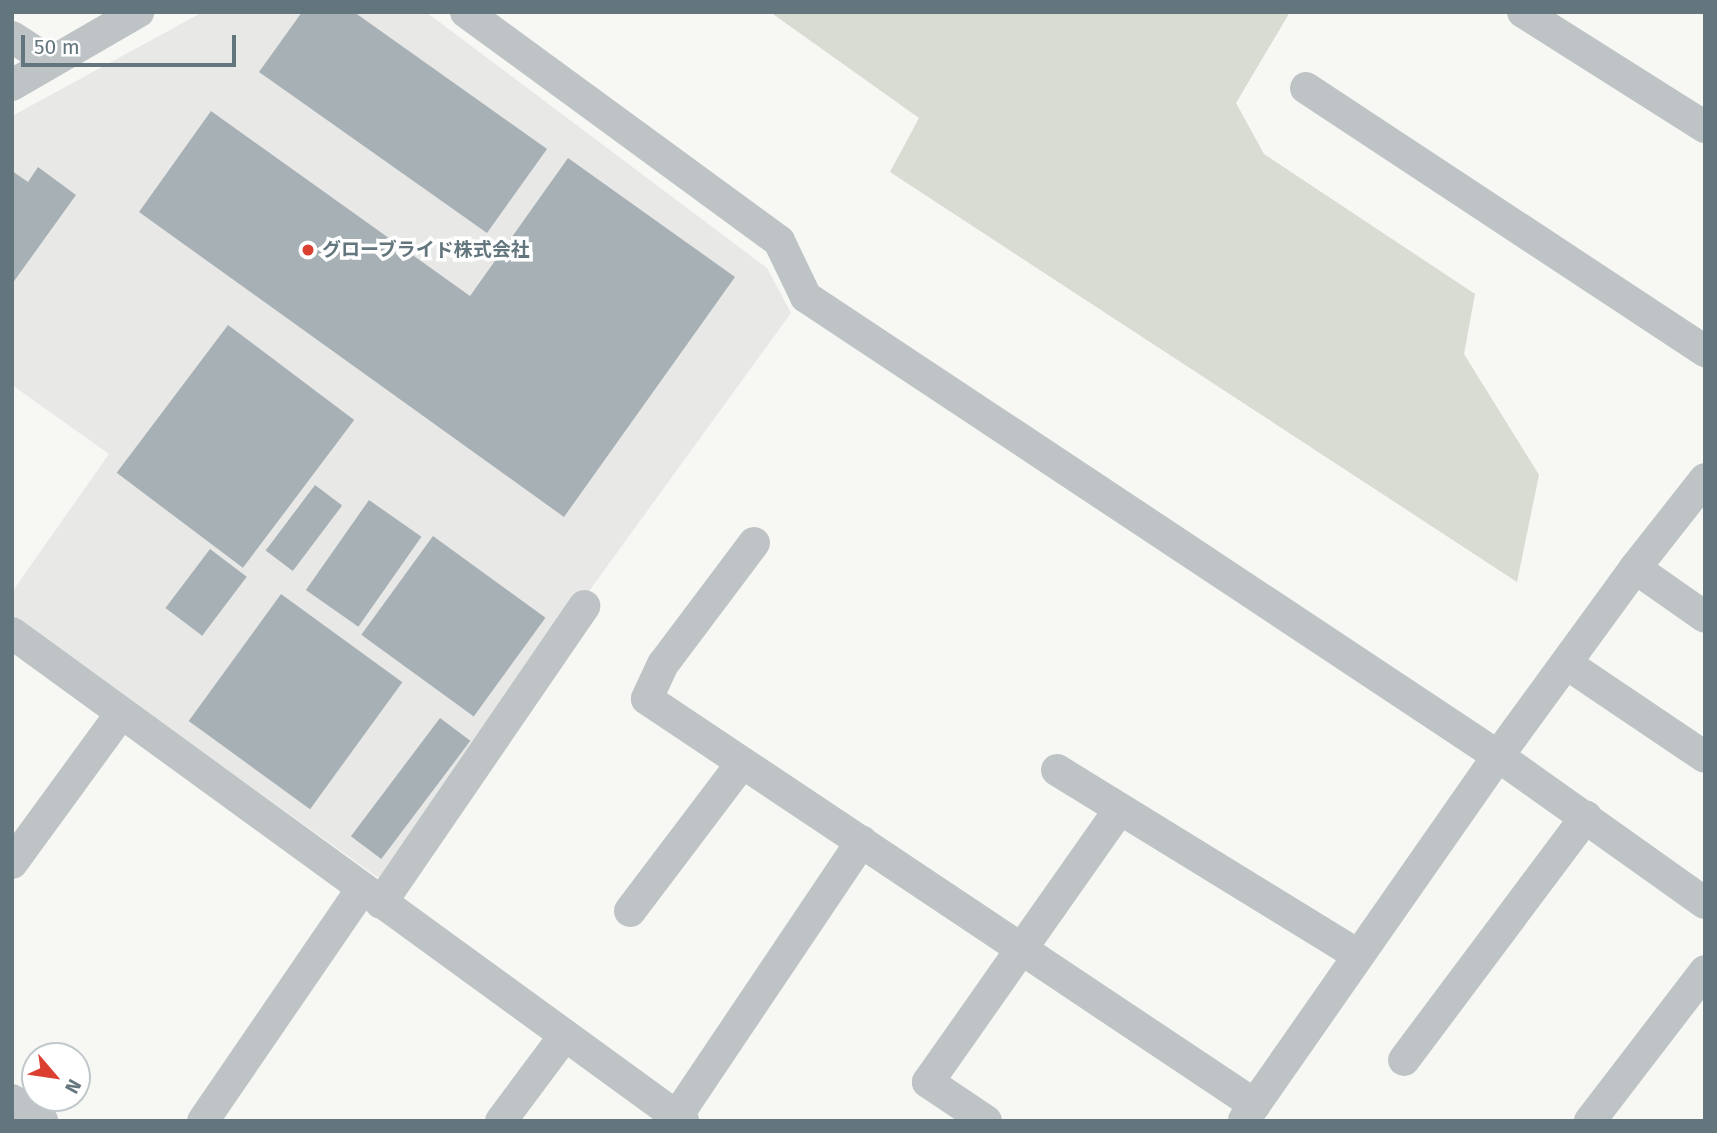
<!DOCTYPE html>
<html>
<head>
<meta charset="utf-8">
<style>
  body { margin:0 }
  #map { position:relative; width:1717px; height:1133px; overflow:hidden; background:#f7f7f4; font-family:"Fira Sans","Noto Sans JP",sans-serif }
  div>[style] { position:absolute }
  .built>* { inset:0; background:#e8e8e7 }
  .green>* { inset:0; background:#d8dcd3 }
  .building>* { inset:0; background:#a7b1b5; transform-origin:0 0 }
  .minor>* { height:32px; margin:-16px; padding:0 16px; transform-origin:16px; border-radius:16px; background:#bec4c6 }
  .dots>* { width:19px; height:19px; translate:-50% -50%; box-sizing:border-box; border:4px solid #fff; border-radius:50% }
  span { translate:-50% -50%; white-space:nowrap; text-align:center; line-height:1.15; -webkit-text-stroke:7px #fff; paint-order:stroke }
  .poi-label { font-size:19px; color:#63767e; font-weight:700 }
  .left { translate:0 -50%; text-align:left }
  .frame { position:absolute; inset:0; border:14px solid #63767e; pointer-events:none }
  .north { position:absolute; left:21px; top:1042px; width:70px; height:70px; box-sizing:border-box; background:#fff; border:2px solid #c1c8cb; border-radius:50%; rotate:119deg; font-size:19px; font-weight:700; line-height:28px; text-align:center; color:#63767e }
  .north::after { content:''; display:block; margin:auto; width:24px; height:32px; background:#db3f30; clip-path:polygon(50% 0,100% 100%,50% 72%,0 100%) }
  .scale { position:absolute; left:21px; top:35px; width:215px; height:32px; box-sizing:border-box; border:4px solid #63767e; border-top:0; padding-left:9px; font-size:21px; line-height:24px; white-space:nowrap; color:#63767e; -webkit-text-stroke:5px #fff; paint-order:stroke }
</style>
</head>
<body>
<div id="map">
  <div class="built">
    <div style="clip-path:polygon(203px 12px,426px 12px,767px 268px,791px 313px,380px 879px,12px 616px,12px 592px,109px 454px,12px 385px,12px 116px)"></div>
  </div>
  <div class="green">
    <div style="clip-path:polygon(770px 12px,1290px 12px,1236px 103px,1264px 154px,1475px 294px,1464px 354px,1539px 475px,1517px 582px,890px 172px,919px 118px)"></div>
  </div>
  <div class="building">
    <div style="clip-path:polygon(302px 12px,354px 12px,547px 149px,487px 233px,259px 72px)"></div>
    <div style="clip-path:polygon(211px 111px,470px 296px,568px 158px,735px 277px,564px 517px,139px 212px)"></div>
    <div style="clip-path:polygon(38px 167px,76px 195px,12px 284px,12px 171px,28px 182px)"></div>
    <div style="left:228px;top:325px;width:158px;height:185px;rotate:37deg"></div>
    <div style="left:315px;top:485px;width:34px;height:82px;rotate:37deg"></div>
    <div style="left:369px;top:500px;width:64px;height:110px;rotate:35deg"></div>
    <div style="left:433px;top:536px;width:139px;height:122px;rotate:36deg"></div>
    <div style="left:210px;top:549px;width:46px;height:74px;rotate:37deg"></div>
    <div style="left:281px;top:594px;width:150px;height:157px;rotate:36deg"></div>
    <div style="left:440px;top:718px;width:38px;height:148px;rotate:37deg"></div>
  </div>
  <div class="minor">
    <div style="left:466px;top:12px;width:388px;rotate:36.2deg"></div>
    <div style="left:779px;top:241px;width:62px;rotate:64.3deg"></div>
    <div style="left:806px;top:297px;width:830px;rotate:33.56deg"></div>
    <div style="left:1498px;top:756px;width:254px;rotate:35.4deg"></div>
    <div style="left:1523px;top:12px;width:215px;rotate:32.3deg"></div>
    <div style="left:12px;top:37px;width:46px;rotate:32.7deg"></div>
    <div style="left:12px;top:85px;width:146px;rotate:-30.1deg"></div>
    <div style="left:1306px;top:88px;width:478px;rotate:33.4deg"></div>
    <div style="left:754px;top:543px;width:151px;rotate:126.9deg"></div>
    <div style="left:663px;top:664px;width:38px;rotate:115deg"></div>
    <div style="left:647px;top:699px;width:731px;rotate:33.73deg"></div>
    <div style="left:1635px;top:568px;width:85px;rotate:35deg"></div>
    <div style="left:12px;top:633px;width:830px;rotate:36.03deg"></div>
    <div style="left:1567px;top:664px;width:166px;rotate:34deg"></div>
    <div style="left:1057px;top:770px;width:353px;rotate:31.6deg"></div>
    <div style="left:12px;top:863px;width:183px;rotate:-53.9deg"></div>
    <div style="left:381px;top:903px;width:360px;rotate:-55.6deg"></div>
    <div style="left:630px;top:911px;width:184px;rotate:-52.9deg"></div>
    <div style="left:1404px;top:1060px;width:304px;rotate:-53.2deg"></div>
    <div style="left:12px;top:1100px;width:37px;rotate:35deg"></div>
    <div style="left:677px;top:1116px;width:331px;rotate:-56.1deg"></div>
    <div style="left:1244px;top:1120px;width:444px;rotate:-55.1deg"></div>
    <div style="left:1498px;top:756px;width:233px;rotate:-53.9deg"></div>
    <div style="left:1635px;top:568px;width:113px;rotate:-51.8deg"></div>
    <div style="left:203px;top:1121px;width:281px;rotate:-55.6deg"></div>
    <div style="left:501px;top:1121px;width:107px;rotate:-53.3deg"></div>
    <div style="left:986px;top:1121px;width:70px;rotate:-146.1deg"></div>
    <div style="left:928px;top:1082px;width:332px;rotate:-54.9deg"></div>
    <div style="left:1590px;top:1121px;width:189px;rotate:-52.5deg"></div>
  </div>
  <div class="dots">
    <div style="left:308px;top:250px;background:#db3f30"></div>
  </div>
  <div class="poi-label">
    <span class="left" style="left:322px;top:250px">グローブライド株式会社</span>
  </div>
  <div class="frame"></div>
  <div class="north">N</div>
  <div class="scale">50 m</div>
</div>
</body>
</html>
